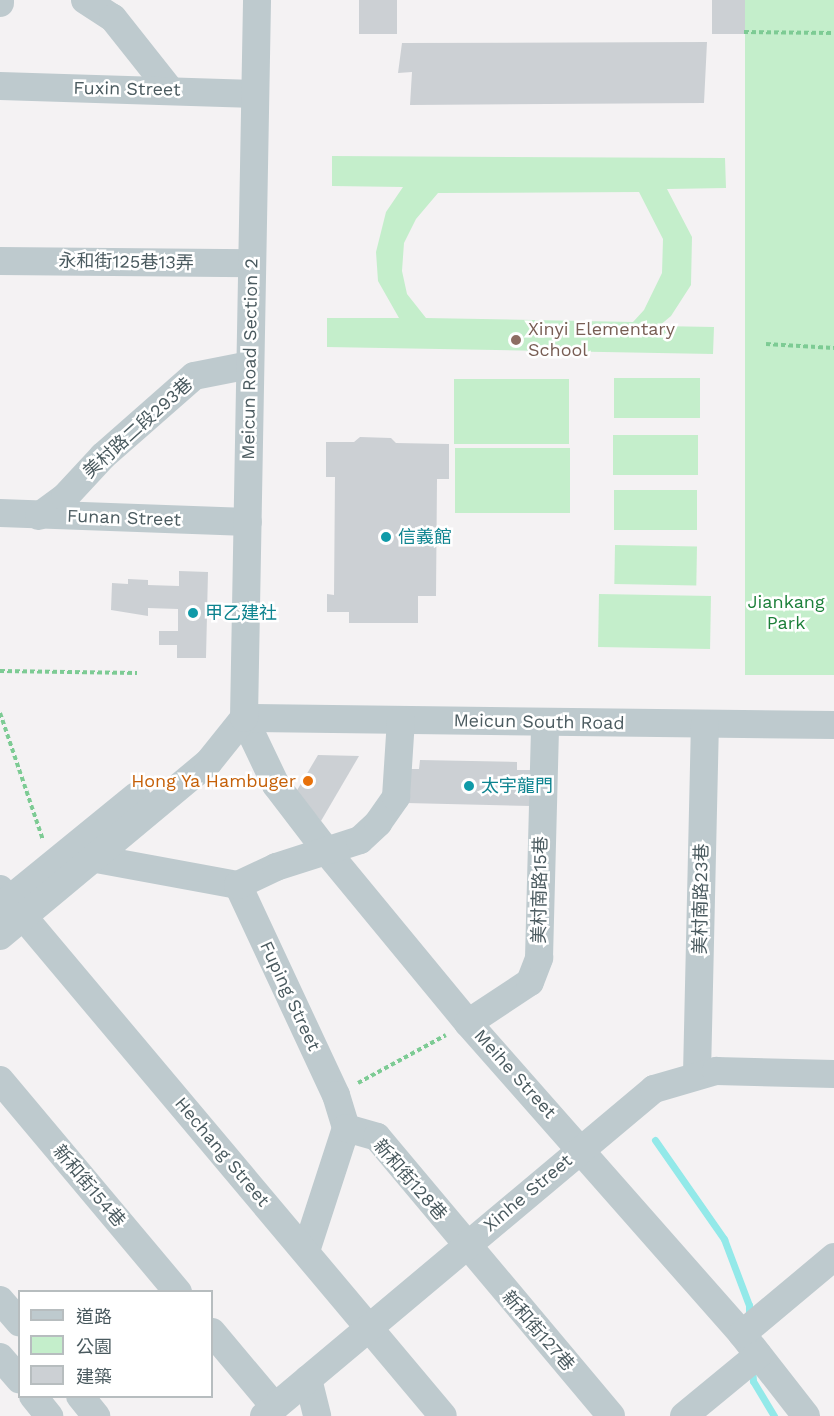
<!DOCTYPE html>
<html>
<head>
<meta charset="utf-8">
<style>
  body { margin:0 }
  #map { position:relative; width:834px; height:1416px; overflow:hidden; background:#f4f2f3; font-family:"Work Sans","Noto Sans TC",sans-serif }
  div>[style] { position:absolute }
  .green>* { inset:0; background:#c4eecb; transform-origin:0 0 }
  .stream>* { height:7px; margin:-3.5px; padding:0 3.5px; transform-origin:3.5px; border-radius:3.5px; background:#93e9e9 }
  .building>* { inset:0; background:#ccd0d4; transform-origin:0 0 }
  .path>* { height:4px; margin-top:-2px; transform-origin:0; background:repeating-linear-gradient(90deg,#7dcb94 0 4.5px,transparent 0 7.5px) }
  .minor>* { height:28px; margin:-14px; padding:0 14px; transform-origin:14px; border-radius:14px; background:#becace }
  .dots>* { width:16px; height:16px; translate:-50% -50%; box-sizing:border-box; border:3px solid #fff; border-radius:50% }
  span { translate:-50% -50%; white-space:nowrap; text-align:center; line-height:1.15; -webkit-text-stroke:5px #fff; paint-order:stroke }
  .street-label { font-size:18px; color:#4a5a5f }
  .education-label { font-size:18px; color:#785e54 }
  .left { translate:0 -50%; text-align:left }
  .culture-label { font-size:18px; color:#0d838f }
  .park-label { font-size:18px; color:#1c7f39 }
  .food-label { font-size:18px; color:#c56008 }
  .right { translate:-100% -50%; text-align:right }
  .legend { position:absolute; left:18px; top:1290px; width:195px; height:108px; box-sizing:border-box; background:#fff; border:2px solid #b7bdbf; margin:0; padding:8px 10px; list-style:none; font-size:18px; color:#4a5a5f }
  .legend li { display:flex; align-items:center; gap:12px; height:30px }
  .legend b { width:30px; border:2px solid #b7bdbf }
</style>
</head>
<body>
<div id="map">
  <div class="green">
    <div style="left:745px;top:0;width:89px;height:675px"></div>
    <div style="clip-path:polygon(evenodd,332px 156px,725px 158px,726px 188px,667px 189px,692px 237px,691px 285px,671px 316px,659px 326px,714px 327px,713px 354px,327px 347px,327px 318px,399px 318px,378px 281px,376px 252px,386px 212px,403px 187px,332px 186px,332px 156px,639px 192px,663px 239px,662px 273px,644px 310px,633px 322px,426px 318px,407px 294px,402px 271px,404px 243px,416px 219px,438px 193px,639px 192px)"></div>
    <div style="left:700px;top:378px;width:40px;height:86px;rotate:90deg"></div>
    <div style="left:454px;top:379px;width:115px;height:65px"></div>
    <div style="left:613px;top:435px;width:85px;height:40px"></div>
    <div style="left:455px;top:448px;width:115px;height:65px"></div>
    <div style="left:614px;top:490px;width:83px;height:40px"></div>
    <div style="left:615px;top:545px;width:82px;height:39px;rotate:1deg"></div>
    <div style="left:599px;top:594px;width:112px;height:53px;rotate:1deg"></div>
  </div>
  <div class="stream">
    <div style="left:655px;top:1140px;width:121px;rotate:55.1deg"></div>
    <div style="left:724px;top:1239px;width:71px;rotate:69.3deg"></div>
    <div style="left:749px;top:1305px;width:14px;rotate:90deg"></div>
    <div style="left:752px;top:1369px;width:12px;rotate:85deg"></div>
    <div style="left:753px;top:1381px;width:41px;rotate:59deg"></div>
  </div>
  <div class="building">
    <div style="left:359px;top:0;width:38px;height:34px"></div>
    <div style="left:712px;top:0;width:33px;height:34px"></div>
    <div style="clip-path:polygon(707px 42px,704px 103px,410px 105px,412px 72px,398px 73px,402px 43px)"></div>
    <div style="clip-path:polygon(360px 437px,391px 438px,396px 443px,449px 444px,449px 479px,437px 479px,436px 596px,418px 596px,418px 623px,349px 623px,349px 612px,327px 612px,327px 594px,334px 595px,335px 477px,326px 477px,326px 442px,354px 442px)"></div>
    <div style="clip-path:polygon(179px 571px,208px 572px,206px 658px,177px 658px,177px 645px,159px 645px,159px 631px,178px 631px,178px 609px,148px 608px,148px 616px,111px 610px,112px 583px,128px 584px,128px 579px,148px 580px,148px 585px,179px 586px)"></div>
    <div style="clip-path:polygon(318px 755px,359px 756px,321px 821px,296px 792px)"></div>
    <div style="clip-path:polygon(420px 760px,517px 762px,517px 770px,532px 770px,531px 806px,406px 803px,407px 769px,419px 769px)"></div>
  </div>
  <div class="path">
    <div style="left:744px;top:32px;width:90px;rotate:0.6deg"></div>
    <div style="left:766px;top:344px;width:68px;rotate:3.4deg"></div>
    <div style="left:0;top:671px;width:137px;rotate:0.8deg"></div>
    <div style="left:0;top:713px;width:134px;rotate:71.3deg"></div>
    <div style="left:358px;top:1083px;width:100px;rotate:-28.6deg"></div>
  </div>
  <div class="minor">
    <div style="left:85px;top:0;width:33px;rotate:33deg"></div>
    <div style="left:113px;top:18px;width:92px;rotate:51.6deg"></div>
    <div style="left:0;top:3px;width:3px;rotate:-90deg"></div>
    <div style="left:0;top:86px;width:255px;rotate:1.8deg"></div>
    <div style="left:0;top:261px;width:252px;rotate:0.5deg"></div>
    <div style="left:0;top:513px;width:248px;rotate:2.1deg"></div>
    <div style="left:39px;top:516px;width:32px;rotate:-36deg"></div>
    <div style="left:65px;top:497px;width:56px;rotate:-47.2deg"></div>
    <div style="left:103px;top:456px;width:121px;rotate:-41.3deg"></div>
    <div style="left:194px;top:376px;width:57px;rotate:-11.1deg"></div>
    <div style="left:244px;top:718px;width:74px;rotate:64.5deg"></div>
    <div style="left:276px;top:785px;width:86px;rotate:52.6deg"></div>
    <div style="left:328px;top:853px;width:220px;rotate:50.5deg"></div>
    <div style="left:468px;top:1023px;width:414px;rotate:48.6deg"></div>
    <div style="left:742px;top:1334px;width:104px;rotate:52deg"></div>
    <div style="left:244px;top:718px;width:590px;rotate:0.68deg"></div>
    <div style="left:91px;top:858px;width:149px;rotate:10.4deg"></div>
    <div style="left:238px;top:885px;width:232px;rotate:65deg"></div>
    <div style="left:336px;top:1095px;width:34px;rotate:73deg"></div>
    <div style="left:346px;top:1128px;width:129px;rotate:108deg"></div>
    <div style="left:238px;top:885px;width:42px;rotate:-25.3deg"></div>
    <div style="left:276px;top:867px;width:88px;rotate:-17.8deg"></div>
    <div style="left:360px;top:840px;width:25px;rotate:-43deg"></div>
    <div style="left:378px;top:823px;width:32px;rotate:-55deg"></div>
    <div style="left:396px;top:797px;width:77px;rotate:-86.3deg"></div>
    <div style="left:0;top:889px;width:688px;rotate:49.95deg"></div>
    <div style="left:0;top:907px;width:176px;rotate:-39.2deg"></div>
    <div style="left:0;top:936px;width:271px;rotate:-39.8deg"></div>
    <div style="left:208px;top:763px;width:58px;rotate:-51.3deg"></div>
    <div style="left:244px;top:718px;width:718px;rotate:-88.96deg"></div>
    <div style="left:468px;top:1023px;width:74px;rotate:-33.5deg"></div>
    <div style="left:530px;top:982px;width:26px;rotate:-69deg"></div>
    <div style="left:539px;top:958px;width:236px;rotate:-88.5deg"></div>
    <div style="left:697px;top:1074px;width:350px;rotate:-88.7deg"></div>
    <div style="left:0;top:1080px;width:277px;rotate:50deg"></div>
    <div style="left:346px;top:1128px;width:32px;rotate:16deg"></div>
    <div style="left:377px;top:1137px;width:364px;rotate:50deg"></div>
    <div style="left:0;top:1300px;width:30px;rotate:49deg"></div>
    <div style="left:212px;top:1332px;width:98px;rotate:50deg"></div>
    <div style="left:742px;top:1334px;width:120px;rotate:-39.9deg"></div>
    <div style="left:0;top:1357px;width:30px;rotate:49deg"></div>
    <div style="left:308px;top:1379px;width:38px;rotate:76deg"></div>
    <div style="left:33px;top:1396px;width:26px;rotate:51deg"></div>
    <div style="left:80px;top:1396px;width:26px;rotate:51deg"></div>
    <div style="left:264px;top:1416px;width:509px;rotate:-39.98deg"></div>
    <div style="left:654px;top:1089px;width:65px;rotate:-16.2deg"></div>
    <div style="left:716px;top:1071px;width:118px;rotate:1.5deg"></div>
    <div style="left:684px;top:1416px;width:96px;rotate:-39.5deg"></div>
  </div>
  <div class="dots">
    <div style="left:516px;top:340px;background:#8d6e63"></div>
    <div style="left:386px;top:537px;background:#0f9aa8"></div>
    <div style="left:193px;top:613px;background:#0f9aa8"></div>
    <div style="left:308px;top:781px;background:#e8710a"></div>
    <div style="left:469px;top:786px;background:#0f9aa8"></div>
  </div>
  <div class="street-label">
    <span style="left:127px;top:89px;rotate:1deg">Fuxin Street</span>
    <span style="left:126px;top:262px;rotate:1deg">永和街125巷13弄</span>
    <span style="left:250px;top:359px;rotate:-89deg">Meicun Road Section 2</span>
    <span style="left:138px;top:428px;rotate:-42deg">美村路二段293巷</span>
    <span style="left:124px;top:518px;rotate:2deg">Funan Street</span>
    <span style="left:539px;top:722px;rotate:1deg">Meicun South Road</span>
    <span style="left:540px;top:890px;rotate:-89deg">美村南路15巷</span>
    <span style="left:701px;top:899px;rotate:-89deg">美村南路23巷</span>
    <span style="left:290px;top:996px;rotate:65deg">Fuping Street</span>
    <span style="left:515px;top:1074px;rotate:48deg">Meihe Street</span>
    <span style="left:222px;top:1152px;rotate:50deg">Hechang Street</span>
    <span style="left:410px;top:1180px;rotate:49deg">新和街128巷</span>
    <span style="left:89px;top:1186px;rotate:50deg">新和街154巷</span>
    <span style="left:528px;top:1193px;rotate:-40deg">Xinhe Street</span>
    <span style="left:538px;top:1331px;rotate:49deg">新和街127巷</span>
  </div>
  <div class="education-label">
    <span class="left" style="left:528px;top:340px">Xinyi Elementary<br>School</span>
  </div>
  <div class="culture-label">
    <span class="left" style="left:398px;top:537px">信義館</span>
    <span class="left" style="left:205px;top:613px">甲乙建社</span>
    <span class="left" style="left:481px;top:786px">太宇龍門</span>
  </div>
  <div class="park-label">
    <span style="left:786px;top:613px">Jiankang<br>Park</span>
  </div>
  <div class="food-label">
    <span class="right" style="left:296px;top:781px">Hong Ya Hambuger</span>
  </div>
  <ul class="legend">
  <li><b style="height:8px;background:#becace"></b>道路</li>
  <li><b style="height:16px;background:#c4eecb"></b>公園</li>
  <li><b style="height:16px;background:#ccd0d4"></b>建築</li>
  </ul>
</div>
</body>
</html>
